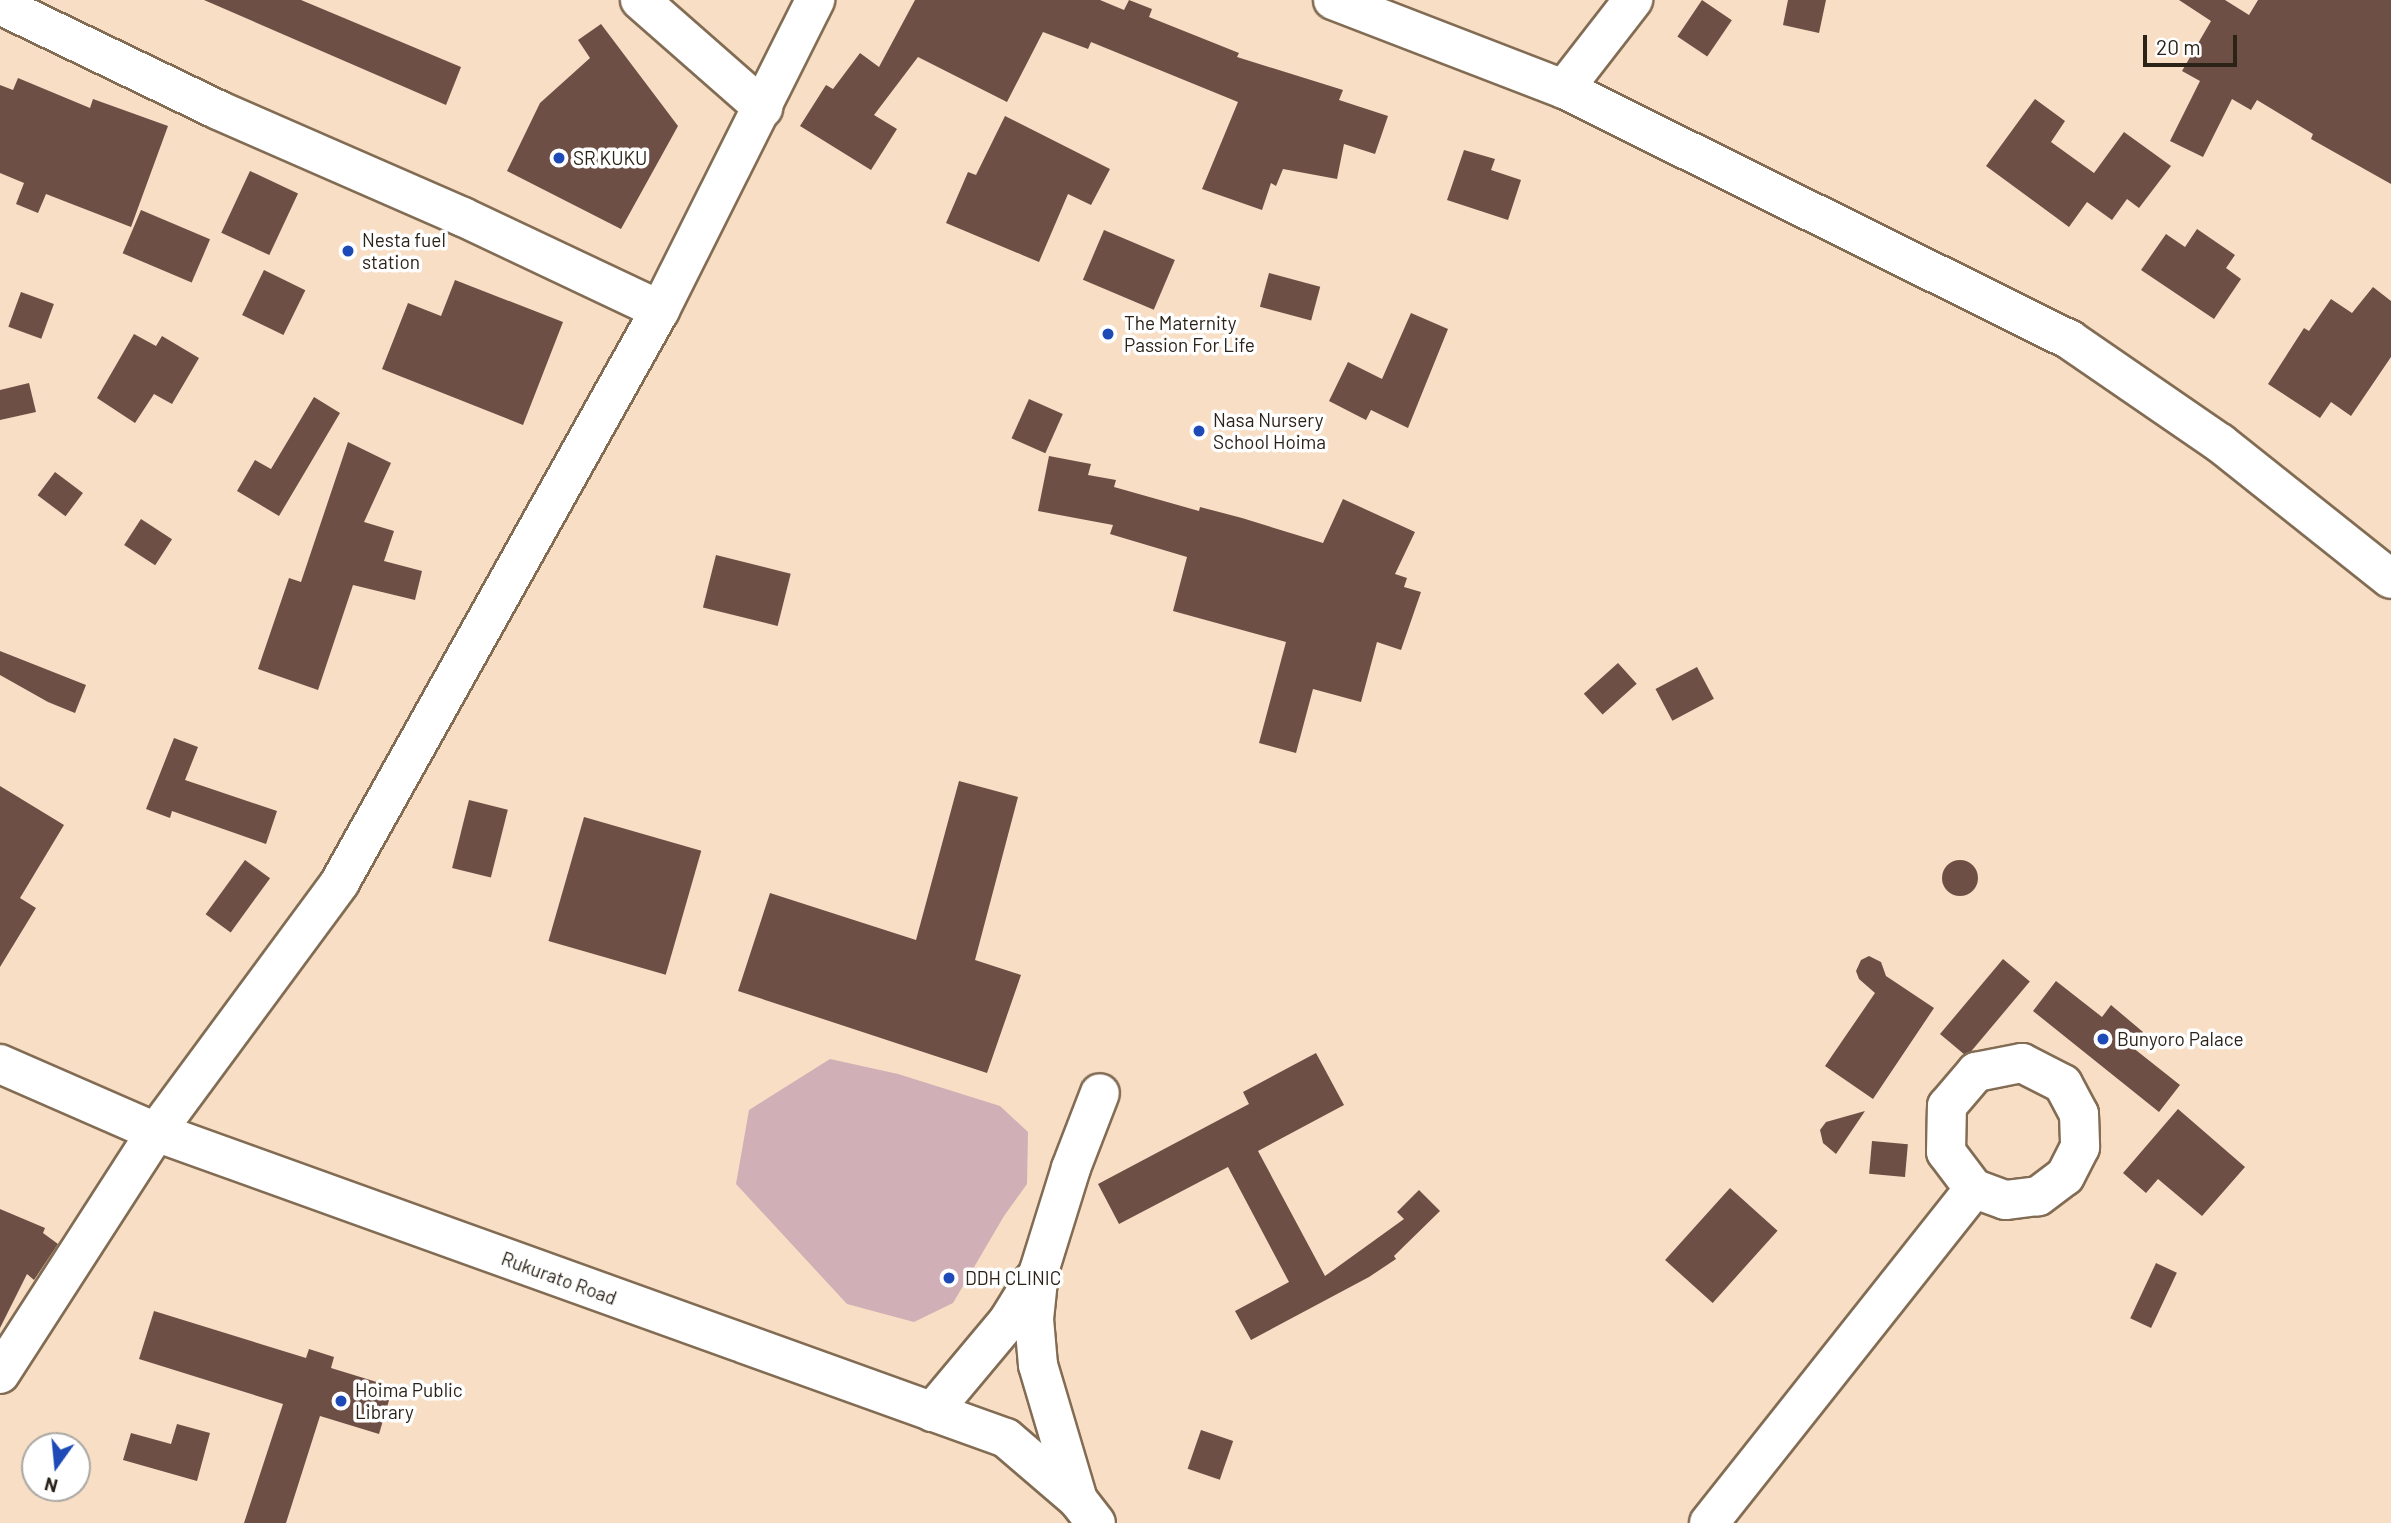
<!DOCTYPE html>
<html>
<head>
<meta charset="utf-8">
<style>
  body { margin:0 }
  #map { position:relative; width:2391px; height:1523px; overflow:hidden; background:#f7dec4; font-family:Barlow,sans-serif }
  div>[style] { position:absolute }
  .green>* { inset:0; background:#d0afb6 }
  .building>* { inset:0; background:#6e4f46; transform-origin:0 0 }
  .round { border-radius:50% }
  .roads { filter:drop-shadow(2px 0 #826c54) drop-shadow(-2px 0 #826c54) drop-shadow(0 2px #826c54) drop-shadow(0 -2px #826c54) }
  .minor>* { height:38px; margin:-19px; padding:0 19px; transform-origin:19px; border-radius:19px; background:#fff }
  .dots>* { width:19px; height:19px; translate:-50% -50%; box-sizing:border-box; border:4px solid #fff; border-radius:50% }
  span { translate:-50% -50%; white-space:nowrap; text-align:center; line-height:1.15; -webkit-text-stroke:7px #fff; paint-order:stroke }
  .poi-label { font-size:19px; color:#2b2218 }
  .left { translate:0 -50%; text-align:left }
  .street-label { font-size:19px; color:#2b2218 }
  .north { position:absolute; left:21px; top:1432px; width:70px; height:70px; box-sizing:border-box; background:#fff; border:2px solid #aaa7a3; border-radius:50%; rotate:195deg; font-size:19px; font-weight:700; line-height:28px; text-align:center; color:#2b2218 }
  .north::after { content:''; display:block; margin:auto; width:24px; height:32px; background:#1d4ab7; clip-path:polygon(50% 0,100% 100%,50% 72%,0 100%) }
  .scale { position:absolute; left:2143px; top:35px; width:94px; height:32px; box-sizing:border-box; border:4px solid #2b2218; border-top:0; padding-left:9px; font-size:21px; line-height:24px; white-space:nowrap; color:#2b2218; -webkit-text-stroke:5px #fff; paint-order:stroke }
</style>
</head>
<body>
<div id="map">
  <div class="green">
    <div style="clip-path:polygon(830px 1059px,898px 1074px,1000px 1106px,1028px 1132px,1027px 1184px,1004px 1216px,953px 1303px,914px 1322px,847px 1304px,736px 1184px,749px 1110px)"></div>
  </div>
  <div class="building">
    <div style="clip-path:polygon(204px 0,301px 0,461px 67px,446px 105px)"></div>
    <div style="clip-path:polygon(915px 0,1100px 0,1124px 10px,1129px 0,1152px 9px,1149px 17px,1239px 53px,1237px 57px,1343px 90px,1339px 100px,1388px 116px,1375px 154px,1344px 144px,1337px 179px,1283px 169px,1276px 186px,1271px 183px,1262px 210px,1202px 189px,1238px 102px,1091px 42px,1088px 49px,1043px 32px,1007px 102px,918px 57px,874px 115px,897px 129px,871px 170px,800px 126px,826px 85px,833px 89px,860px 53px,879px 67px)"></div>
    <div style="left:1702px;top:0;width:36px;height:44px;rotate:34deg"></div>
    <div style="clip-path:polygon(1788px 0,1826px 0,1819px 33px,1783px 25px)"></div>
    <div style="clip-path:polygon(2179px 0,2225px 0,2249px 15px,2258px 0,2391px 0,2391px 184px,2311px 139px,2313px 134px,2257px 100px,2251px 110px,2232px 99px,2203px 157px,2170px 141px,2200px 81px,2182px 71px,2211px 21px)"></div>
    <div style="clip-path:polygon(601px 24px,678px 126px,621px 229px,507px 171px,540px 103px,590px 58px,578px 40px)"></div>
    <div style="clip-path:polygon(18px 78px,90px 108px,93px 99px,168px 126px,131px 227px,46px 194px,38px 213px,16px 204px,24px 183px,0 173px,0 85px,13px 90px)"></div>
    <div style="clip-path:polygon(2035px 99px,2065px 121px,2051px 142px,2094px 173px,2124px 132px,2171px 166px,2139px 208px,2127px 199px,2112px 220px,2087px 202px,2069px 227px,1986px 166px)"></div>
    <div style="clip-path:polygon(1005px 116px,1110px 169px,1091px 205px,1068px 194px,1039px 262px,946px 223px,968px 172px,976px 175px)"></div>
    <div style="clip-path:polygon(1464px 150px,1495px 159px,1491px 170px,1521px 180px,1508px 220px,1447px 200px)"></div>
    <div style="left:250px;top:171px;width:53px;height:68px;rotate:25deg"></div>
    <div style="left:141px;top:210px;width:75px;height:47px;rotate:23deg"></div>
    <div style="clip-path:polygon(2197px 229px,2235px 255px,2226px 268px,2241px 279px,2214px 319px,2141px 270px,2166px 234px,2185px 247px)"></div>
    <div style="left:1104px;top:230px;width:77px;height:54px;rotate:23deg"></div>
    <div style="left:264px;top:270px;width:46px;height:50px;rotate:26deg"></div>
    <div style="left:1269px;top:273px;width:53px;height:35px;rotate:15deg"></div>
    <div style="clip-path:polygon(455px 280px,563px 322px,523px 425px,382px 369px,408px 303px,441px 316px)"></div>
    <div style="clip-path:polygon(2373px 287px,2391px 301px,2391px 357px,2351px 416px,2331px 402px,2320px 418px,2268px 384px,2304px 328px,2309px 331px,2331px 299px,2352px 313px)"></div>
    <div style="left:21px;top:292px;width:35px;height:37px;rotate:20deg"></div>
    <div style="clip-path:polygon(1411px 313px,1448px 329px,1408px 428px,1371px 410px,1366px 420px,1329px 401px,1348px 362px,1382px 379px)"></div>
    <div style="clip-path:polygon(134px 334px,156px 346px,162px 336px,199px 358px,172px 404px,154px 394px,135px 423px,97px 398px)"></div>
    <div style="clip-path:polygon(29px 383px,36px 412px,0 420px,0 390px)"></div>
    <div style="clip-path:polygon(314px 397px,340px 413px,279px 516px,237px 491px,255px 460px,271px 469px)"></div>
    <div style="left:1029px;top:399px;width:37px;height:43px;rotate:24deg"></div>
    <div style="clip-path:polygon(348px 442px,391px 463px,364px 522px,394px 531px,384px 561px,422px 571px,415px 600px,353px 585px,318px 690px,258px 669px,289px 578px,301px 582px)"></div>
    <div style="clip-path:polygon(1049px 456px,1091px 464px,1088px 475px,1116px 480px,1114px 487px,1199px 511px,1200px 507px,1242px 518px,1323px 543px,1343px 499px,1415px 532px,1395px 574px,1407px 578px,1404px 587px,1421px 592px,1401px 650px,1377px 642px,1361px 702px,1313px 689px,1296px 753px,1259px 743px,1286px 642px,1173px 611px,1187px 557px,1110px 534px,1113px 525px,1038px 511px)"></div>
    <div style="left:55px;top:472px;width:35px;height:29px;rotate:37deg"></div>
    <div style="left:141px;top:519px;width:37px;height:31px;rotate:33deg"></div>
    <div style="left:716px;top:555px;width:77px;height:54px;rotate:14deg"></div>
    <div style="clip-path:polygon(0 651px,86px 685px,75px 713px,48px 702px,0 675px)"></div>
    <div style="left:1618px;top:663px;width:28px;height:46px;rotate:48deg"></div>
    <div style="left:1697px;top:667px;width:36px;height:47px;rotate:62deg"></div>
    <div style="clip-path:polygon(174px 738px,198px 747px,185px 780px,277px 811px,266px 844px,172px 811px,170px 818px,146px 809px)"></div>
    <div style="clip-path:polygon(959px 781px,1018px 797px,975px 960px,1021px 975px,987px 1073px,738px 991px,770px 893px,916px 940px)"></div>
    <div style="clip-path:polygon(0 786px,64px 825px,20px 898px,36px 908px,0 967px)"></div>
    <div style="left:469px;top:800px;width:40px;height:70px;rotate:14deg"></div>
    <div style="left:584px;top:817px;width:122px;height:129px;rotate:16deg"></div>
    <div class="round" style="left:1942px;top:860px;width:36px;height:36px"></div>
    <div style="left:245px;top:860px;width:31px;height:67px;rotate:36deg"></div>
    <div style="clip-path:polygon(1869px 956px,1881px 962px,1886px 976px,1934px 1008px,1873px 1099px,1825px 1066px,1875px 993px,1859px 979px,1856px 971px,1861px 960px)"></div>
    <div style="left:2003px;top:959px;width:35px;height:98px;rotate:40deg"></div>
    <div style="clip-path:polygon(2056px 981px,2102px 1017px,2111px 1005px,2143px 1032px,2132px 1047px,2180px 1085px,2159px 1112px,2033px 1011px)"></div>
    <div style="clip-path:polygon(1316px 1053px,1344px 1105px,1258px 1151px,1325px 1276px,1404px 1219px,1397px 1212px,1419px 1190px,1440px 1211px,1394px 1256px,1396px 1259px,1369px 1277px,1251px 1340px,1235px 1311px,1289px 1282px,1228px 1167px,1119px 1224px,1098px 1184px,1249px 1104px,1243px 1092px)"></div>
    <div style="clip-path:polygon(2178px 1109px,2245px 1167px,2202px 1216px,2158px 1179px,2146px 1193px,2123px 1173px)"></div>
    <div style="clip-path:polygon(1865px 1111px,1836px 1154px,1823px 1143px,1820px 1130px,1826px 1122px)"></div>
    <div style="left:1872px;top:1141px;width:36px;height:33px;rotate:5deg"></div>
    <div style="left:1730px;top:1188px;width:64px;height:97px;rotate:42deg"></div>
    <div style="clip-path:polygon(0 1209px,45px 1228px,43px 1233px,58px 1244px,34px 1280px,27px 1274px,0 1328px)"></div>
    <div style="left:2156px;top:1263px;width:23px;height:61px;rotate:25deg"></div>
    <div style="clip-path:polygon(154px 1311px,306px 1358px,309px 1349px,334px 1357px,331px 1368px,393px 1387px,379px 1434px,320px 1416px,286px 1523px,244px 1523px,283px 1404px,139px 1359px)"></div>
    <div style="clip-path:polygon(177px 1424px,210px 1433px,197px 1481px,123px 1460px,131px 1433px,171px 1444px)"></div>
    <div style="left:1201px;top:1430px;width:34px;height:41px;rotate:19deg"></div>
  </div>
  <div class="roads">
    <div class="minor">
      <div style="left:640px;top:0;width:164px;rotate:41.3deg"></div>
      <div style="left:1333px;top:0;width:248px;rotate:21.1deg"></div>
      <div style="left:1564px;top:89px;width:565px;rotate:26.38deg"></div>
      <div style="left:2070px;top:340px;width:182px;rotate:34.5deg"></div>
      <div style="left:2220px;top:443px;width:218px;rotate:38.5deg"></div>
      <div style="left:0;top:5px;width:242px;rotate:25.7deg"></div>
      <div style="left:218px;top:110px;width:267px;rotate:23.6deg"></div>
      <div style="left:463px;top:217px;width:218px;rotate:25.3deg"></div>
      <div style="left:1564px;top:89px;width:113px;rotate:-52.2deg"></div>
      <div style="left:2022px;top:1063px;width:46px;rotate:27.1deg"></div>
      <div style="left:2063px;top:1084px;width:34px;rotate:62deg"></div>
      <div style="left:2079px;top:1114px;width:33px;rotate:88deg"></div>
      <div style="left:2080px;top:1147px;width:33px;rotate:117deg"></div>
      <div style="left:2065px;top:1176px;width:34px;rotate:143deg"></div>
      <div style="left:2038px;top:1196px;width:33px;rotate:173deg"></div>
      <div style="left:2005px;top:1200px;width:33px;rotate:-160deg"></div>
      <div style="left:1974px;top:1189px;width:46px;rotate:-127.1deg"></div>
      <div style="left:1946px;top:1152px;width:46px;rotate:-88.8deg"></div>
      <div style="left:1947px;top:1106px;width:45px;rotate:-49.5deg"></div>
      <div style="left:1976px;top:1072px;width:47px;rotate:-11.1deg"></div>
      <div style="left:0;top:1064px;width:170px;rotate:23.6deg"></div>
      <div style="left:156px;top:1132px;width:903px;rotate:19.8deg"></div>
      <div style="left:1006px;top:1438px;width:95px;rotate:40.7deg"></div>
      <div style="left:1078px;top:1500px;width:29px;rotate:52deg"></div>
      <div style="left:0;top:1374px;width:288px;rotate:-57.2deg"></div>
      <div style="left:156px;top:1132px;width:310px;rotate:-53.6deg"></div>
      <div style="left:340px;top:882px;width:655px;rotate:-60.78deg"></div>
      <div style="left:660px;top:310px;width:347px;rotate:-63.4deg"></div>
      <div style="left:932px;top:1412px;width:119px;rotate:-50.1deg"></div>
      <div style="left:1008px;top:1321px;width:49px;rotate:-58.2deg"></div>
      <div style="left:1078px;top:1500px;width:141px;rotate:-106.5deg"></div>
      <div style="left:1038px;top:1365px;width:46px;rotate:-95deg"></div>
      <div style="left:1034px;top:1319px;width:48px;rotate:-84.1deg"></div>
      <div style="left:1039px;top:1271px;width:108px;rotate:-72.7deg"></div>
      <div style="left:1071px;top:1168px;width:80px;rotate:-68.9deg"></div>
      <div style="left:1709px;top:1523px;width:426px;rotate:-51.6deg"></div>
    </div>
  </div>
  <div class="dots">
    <div style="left:559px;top:158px;background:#1d4ab7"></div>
    <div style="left:348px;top:251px;background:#1d4ab7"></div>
    <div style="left:1108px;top:334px;background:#1d4ab7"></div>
    <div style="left:1199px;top:431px;background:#1d4ab7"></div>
    <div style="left:2103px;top:1039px;background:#1d4ab7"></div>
    <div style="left:949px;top:1278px;background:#1d4ab7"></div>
    <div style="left:341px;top:1401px;background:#1d4ab7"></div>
  </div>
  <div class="poi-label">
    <span class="left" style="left:573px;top:158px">SR KUKU</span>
    <span class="left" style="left:362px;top:251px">Nesta fuel<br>station</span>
    <span class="left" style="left:1124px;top:334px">The Maternity<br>Passion For Life</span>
    <span class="left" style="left:1213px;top:431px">Nasa Nursery<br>School Hoima</span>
    <span class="left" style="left:2117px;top:1039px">Bunyoro Palace</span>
    <span class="left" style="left:965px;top:1278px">DDH CLINIC</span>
    <span class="left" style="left:355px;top:1401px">Hoima Public<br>Library</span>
  </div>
  <div class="street-label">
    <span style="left:559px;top:1278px;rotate:20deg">Rukurato Road</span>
  </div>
  <div class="north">N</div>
  <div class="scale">20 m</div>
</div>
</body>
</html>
